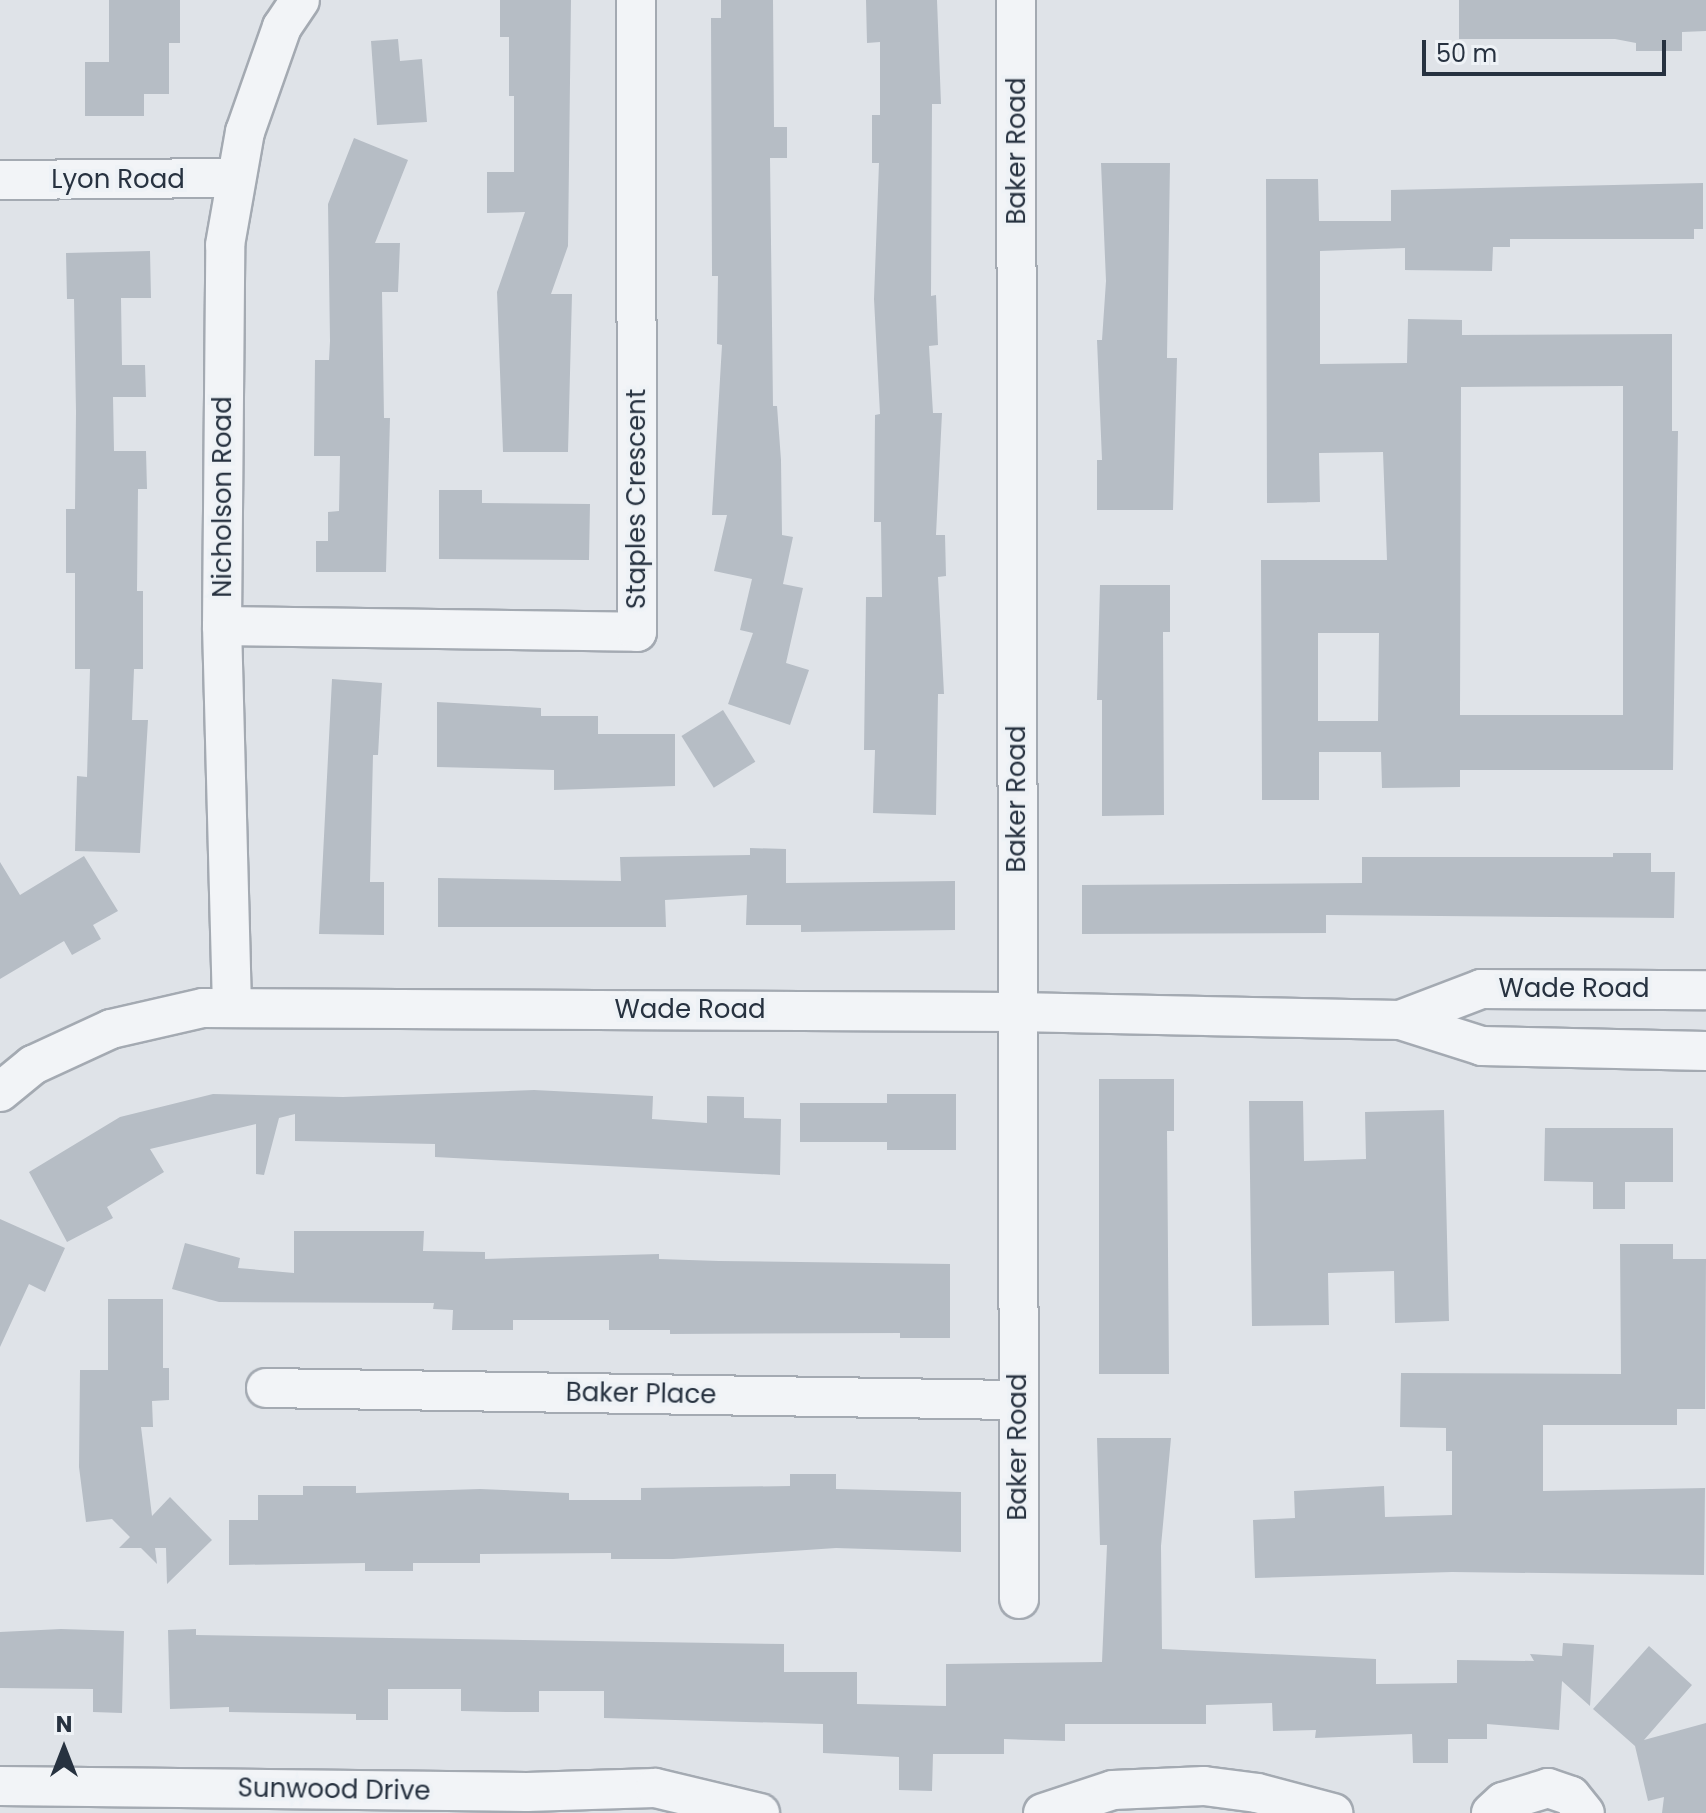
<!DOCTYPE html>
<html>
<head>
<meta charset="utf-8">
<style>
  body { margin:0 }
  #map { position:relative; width:1706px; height:1813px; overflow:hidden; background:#dfe3e8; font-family:Poppins,sans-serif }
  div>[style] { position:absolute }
  .building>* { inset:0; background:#b6bdc5; transform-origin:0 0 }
  .roads { filter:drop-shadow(2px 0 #a4aab2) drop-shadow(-2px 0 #a4aab2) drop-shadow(0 2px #a4aab2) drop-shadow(0 -2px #a4aab2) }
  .minor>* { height:38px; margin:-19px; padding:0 19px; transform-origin:19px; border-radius:19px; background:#f2f4f7 }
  span { translate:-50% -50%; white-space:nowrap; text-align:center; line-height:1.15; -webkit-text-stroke:8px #eef2f6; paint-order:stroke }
  .street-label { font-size:26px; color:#273240 }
  .north { position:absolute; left:24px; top:1709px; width:80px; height:80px; -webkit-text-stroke:6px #eef2f6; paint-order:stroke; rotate:0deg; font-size:22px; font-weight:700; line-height:32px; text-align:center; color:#273240 }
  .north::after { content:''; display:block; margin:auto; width:28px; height:36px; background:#273240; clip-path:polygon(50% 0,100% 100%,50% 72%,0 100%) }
  .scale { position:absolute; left:1422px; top:40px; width:244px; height:36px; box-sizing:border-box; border:4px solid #273240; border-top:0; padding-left:10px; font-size:24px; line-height:28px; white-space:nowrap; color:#273240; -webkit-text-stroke:6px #eef2f6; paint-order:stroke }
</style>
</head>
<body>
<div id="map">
  <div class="building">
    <div style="clip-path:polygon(109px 0,180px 0,180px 43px,169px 43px,169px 94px,144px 94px,144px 116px,85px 116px,85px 62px,109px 62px)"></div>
    <div style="clip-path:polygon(500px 0,571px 0,568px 246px,551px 294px,572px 294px,568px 452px,503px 452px,497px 292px,525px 212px,487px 213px,487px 172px,514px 172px,514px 96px,509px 96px,509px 37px,500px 37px)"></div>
    <div style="clip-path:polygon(721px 0,773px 0,774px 127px,787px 127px,787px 158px,770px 158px,773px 406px,777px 406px,781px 460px,782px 535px,793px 537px,783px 584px,803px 588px,786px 663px,809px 670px,790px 725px,728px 704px,753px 633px,740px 630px,752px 579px,714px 571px,727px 515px,712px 515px,722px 345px,717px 344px,718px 276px,712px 276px,711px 18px,721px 18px)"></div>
    <div style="clip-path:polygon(866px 0,937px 0,941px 104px,932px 104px,931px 296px,936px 295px,938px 345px,929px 346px,933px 413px,942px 413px,936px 535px,945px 535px,946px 576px,938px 577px,944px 694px,938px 694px,936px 815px,873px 813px,875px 750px,864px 750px,866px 597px,882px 597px,881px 522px,874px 522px,875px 415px,880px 414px,874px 299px,879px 163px,872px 163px,872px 115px,880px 115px,880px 42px,867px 43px)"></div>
    <div style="clip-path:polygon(1459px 0,1706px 0,1706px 31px,1682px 32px,1682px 51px,1636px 51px,1636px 43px,1615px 39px,1459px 39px)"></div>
    <div style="clip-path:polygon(398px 39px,400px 61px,422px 59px,427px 122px,377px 125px,371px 41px)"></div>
    <div style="clip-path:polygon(354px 138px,408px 160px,375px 243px,400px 243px,398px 292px,382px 292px,384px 418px,390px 418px,386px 572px,316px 572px,316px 541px,328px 541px,328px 512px,339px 511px,340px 456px,314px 456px,315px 360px,329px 360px,330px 341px,328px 204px)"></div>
    <div style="clip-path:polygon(1101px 163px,1170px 163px,1167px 358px,1177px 358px,1173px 510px,1097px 510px,1097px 460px,1102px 460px,1097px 340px,1102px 340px,1106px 281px)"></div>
    <div style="clip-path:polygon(evenodd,1266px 179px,1318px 179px,1319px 221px,1391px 221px,1391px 190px,1703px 183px,1703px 229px,1694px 229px,1694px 239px,1510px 239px,1510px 247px,1493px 247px,1492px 271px,1405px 270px,1405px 248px,1320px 251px,1320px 364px,1407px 363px,1408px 319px,1462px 320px,1462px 335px,1672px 334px,1672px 431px,1678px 431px,1673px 770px,1460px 770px,1460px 787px,1382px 788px,1381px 752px,1319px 752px,1319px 800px,1262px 800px,1261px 560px,1387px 560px,1383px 452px,1319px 453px,1320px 502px,1267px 503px,1266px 179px,1623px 386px,1623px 715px,1460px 715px,1461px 387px,1623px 386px,1266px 179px,1318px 633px,1379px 633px,1378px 721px,1318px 721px,1318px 633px)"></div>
    <div style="clip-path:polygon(150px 251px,151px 298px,121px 298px,122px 365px,145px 365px,146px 397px,113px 397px,114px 451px,146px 451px,147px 489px,138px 489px,137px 591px,143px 591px,143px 669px,134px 669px,132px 720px,148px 720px,140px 853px,75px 851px,77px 776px,87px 777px,90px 669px,75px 669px,75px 573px,66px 573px,66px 509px,75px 509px,76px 412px,74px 299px,67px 299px,66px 253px)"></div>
    <div style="clip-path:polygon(439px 490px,482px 490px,482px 503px,590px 504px,589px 560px,439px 559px)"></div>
    <div style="clip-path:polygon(1100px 585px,1170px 585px,1170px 632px,1163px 632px,1164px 815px,1102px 816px,1102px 700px,1097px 700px)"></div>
    <div style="clip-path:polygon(332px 679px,382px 683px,378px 755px,373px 755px,370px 882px,384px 882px,384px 935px,319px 934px)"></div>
    <div style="clip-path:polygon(437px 702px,541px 708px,541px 716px,598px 716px,598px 734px,675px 734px,675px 786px,554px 790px,554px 770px,437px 767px)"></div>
    <div style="left:723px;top:710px;width:61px;height:49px;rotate:58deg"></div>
    <div style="clip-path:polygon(750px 848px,786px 849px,786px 883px,955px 881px,955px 930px,801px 932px,801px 925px,746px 925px,747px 895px,665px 900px,666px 927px,438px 927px,438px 878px,621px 881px,620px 857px,750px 855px)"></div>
    <div style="clip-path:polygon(1613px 853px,1651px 853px,1651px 872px,1675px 872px,1674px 918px,1326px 915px,1326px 933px,1082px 934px,1082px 885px,1362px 883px,1362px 857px,1613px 857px)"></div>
    <div style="clip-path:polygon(84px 856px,118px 911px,93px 925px,101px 939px,72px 955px,64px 941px,0 979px,0 862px,20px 895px)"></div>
    <div style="clip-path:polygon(1099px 1079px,1174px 1079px,1174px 1131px,1167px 1131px,1169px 1374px,1099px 1374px)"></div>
    <div style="clip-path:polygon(534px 1090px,653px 1096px,652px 1119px,707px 1123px,707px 1096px,744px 1097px,744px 1118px,781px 1119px,780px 1175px,435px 1157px,435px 1144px,295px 1141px,295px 1114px,279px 1118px,264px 1175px,256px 1174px,256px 1124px,150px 1149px,164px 1172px,107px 1207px,113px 1218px,67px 1242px,29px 1172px,120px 1117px,213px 1094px,343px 1097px)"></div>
    <div style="clip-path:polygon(887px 1094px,956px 1094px,956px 1150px,887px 1150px,887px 1142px,800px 1142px,800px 1103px,887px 1103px)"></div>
    <div style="clip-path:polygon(1249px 1101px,1303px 1101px,1304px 1161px,1366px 1159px,1365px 1112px,1444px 1110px,1449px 1321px,1395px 1323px,1394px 1271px,1328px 1273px,1329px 1325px,1252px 1326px)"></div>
    <div style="clip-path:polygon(1545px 1128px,1673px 1128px,1673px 1182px,1625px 1182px,1625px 1209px,1593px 1209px,1593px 1182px,1544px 1181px)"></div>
    <div style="clip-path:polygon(0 1219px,65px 1248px,45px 1292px,29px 1284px,0 1347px)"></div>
    <div style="clip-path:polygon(294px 1231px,424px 1231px,423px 1251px,485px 1252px,485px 1259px,659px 1254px,659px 1259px,719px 1261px,950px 1264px,950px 1338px,900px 1338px,900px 1333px,670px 1334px,670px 1330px,609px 1330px,609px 1320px,513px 1320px,513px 1330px,452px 1330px,453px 1310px,433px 1309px,434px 1303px,219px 1302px,172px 1289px,185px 1243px,240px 1258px,238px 1268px,294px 1273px)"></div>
    <div style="clip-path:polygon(1620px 1244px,1673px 1244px,1673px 1259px,1706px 1259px,1705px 1409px,1677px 1409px,1677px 1425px,1543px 1425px,1543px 1491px,1705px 1488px,1704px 1575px,1452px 1572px,1255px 1578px,1253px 1520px,1295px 1518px,1294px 1491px,1384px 1486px,1385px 1517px,1452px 1515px,1452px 1451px,1446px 1451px,1446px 1428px,1400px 1427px,1401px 1373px,1621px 1374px)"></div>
    <div style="clip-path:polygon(108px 1299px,163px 1299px,163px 1368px,169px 1368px,169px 1400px,152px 1401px,153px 1427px,141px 1427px,152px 1516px,170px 1497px,212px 1540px,167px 1584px,166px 1548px,155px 1548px,157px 1564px,141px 1548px,119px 1548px,130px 1537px,112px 1519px,86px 1522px,79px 1467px,80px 1370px,108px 1370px)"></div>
    <div style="clip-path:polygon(1097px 1438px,1171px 1438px,1161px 1546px,1162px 1649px,1376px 1659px,1376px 1684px,1457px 1683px,1457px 1660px,1534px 1661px,1530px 1654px,1562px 1656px,1563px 1643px,1594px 1645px,1590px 1706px,1562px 1681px,1559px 1730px,1487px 1724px,1487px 1739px,1448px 1739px,1448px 1763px,1413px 1763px,1412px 1734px,1315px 1738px,1316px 1730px,1273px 1731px,1272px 1703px,1206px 1705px,1206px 1724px,1065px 1724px,1065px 1741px,1004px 1739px,1004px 1754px,933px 1754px,932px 1791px,899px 1790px,899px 1757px,823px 1753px,823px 1724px,604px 1718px,604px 1691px,539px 1691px,539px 1712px,506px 1712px,461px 1711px,461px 1689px,388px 1689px,388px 1720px,356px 1720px,356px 1714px,229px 1712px,229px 1707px,170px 1709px,168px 1630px,196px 1629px,196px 1635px,784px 1644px,784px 1672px,857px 1672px,857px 1704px,946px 1706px,946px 1664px,1102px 1662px,1107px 1545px,1100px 1545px)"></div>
    <div style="clip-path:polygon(790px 1474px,836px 1474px,836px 1489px,961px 1492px,961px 1552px,836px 1548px,673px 1559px,611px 1559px,611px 1553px,480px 1554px,480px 1563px,413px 1563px,413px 1571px,365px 1571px,365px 1563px,229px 1565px,229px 1520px,258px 1520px,258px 1495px,303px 1495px,303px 1486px,356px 1486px,356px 1493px,480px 1489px,569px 1493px,569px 1500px,641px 1500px,641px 1488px,790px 1486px)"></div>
    <div style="clip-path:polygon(61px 1629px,124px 1631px,122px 1713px,93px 1712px,93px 1689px,0 1688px,0 1632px)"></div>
    <div style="clip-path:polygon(1649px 1646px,1692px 1685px,1644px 1740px,1706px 1723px,1706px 1813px,1662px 1813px,1664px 1797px,1648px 1801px,1635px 1746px,1593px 1709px)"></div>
  </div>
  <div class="roads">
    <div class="minor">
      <div style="left:1016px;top:0;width:1599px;rotate:89.89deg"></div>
      <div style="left:0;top:180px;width:235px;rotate:-0.5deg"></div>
      <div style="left:222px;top:626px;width:415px;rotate:0.8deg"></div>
      <div style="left:637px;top:632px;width:632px;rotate:-90.09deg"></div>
      <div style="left:232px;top:1007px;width:381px;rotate:-91.5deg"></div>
      <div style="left:222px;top:626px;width:381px;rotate:-89.5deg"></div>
      <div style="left:225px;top:245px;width:115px;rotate:-80deg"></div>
      <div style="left:245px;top:132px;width:111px;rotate:-70.6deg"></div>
      <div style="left:282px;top:27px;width:32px;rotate:-56deg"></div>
      <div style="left:1400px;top:1020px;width:87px;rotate:-20.9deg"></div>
      <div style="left:1481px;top:989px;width:225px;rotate:0.3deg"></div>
      <div style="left:0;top:1092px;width:43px;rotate:-39.3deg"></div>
      <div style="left:33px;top:1065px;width:86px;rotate:-24.8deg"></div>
      <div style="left:111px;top:1029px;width:94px;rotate:-12.9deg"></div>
      <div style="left:203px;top:1008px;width:814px;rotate:0.28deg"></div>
      <div style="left:1017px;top:1012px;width:383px;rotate:1.2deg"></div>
      <div style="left:1400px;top:1020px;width:86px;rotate:17.6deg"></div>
      <div style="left:1482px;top:1046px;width:224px;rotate:1.3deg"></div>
      <div style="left:266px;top:1388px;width:751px;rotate:0.92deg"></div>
      <div style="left:0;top:1786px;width:527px;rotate:0.65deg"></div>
      <div style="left:527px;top:1792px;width:128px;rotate:-1.8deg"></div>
      <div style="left:655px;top:1788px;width:108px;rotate:13.4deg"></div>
      <div style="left:1043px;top:1813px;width:74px;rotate:-18.2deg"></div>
      <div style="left:1113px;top:1790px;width:91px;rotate:-2.5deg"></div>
      <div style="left:1204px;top:1786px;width:53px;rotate:7.5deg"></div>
      <div style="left:1257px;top:1793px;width:79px;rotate:14.7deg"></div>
      <div style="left:1491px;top:1813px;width:16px;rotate:-43deg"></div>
      <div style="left:1503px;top:1802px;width:47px;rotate:-17.3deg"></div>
      <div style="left:1548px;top:1788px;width:24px;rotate:19deg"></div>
      <div style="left:1571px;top:1796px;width:22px;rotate:51deg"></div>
    </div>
  </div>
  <div class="street-label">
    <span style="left:1017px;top:151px;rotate:-90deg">Baker Road</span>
    <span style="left:118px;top:180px">Lyon Road</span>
    <span style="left:223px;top:497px;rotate:-90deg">Nicholson Road</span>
    <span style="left:637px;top:499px;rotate:-90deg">Staples Crescent</span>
    <span style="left:1017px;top:799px;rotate:-90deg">Baker Road</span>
    <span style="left:1574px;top:989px">Wade Road</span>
    <span style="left:690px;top:1010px">Wade Road</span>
    <span style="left:641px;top:1394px;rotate:1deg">Baker Place</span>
    <span style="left:1018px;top:1447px;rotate:-90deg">Baker Road</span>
    <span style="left:334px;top:1790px;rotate:1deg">Sunwood Drive</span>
  </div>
  <div class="north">N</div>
  <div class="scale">50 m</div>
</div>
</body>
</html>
